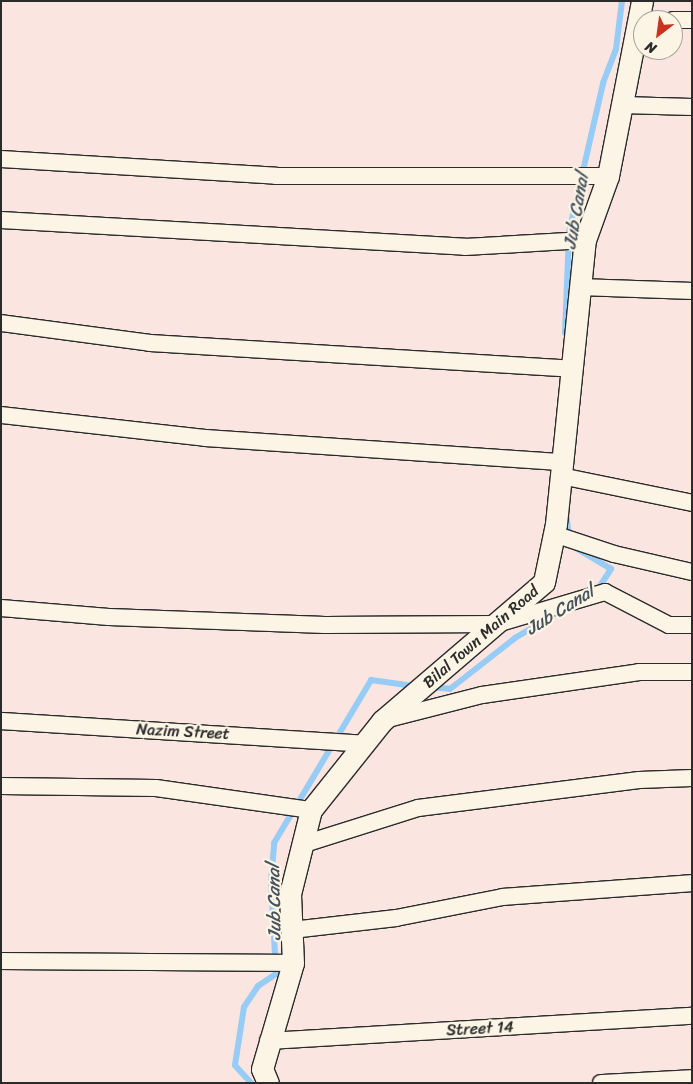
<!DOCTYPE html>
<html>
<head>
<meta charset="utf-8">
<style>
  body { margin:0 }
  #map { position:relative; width:693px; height:1084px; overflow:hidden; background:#fae5e1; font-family:Sriracha,sans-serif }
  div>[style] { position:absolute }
  .stream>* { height:6px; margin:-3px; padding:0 3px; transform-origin:3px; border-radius:3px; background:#96ccf5 }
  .roads { filter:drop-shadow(1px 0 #2b2b2b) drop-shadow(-1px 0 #2b2b2b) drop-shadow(0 1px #2b2b2b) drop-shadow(0 -1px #2b2b2b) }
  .minor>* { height:16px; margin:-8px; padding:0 8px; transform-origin:8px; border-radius:8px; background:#fcf5e5 }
  .tertiary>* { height:21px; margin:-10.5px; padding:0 10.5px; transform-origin:10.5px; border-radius:10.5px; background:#fcf5e5 }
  span { translate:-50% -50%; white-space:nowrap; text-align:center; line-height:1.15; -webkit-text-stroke:4.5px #fcf5e5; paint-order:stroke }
  .street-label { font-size:16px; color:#2b2b2b }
  .water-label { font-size:18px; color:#46535e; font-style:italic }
  .frame { position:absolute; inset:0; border:2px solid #2b2b2b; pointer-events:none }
  .north { position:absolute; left:633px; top:10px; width:50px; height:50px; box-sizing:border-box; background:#fcf5e5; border:1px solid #a8a49b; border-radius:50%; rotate:210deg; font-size:14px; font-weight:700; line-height:20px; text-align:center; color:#2b2b2b }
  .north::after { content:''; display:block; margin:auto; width:18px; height:22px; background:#c8321e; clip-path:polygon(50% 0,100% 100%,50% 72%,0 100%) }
</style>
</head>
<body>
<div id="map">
  <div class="stream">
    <div style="left:565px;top:333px;width:101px;rotate:-87.7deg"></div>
    <div style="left:569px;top:232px;width:153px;rotate:-77.1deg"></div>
    <div style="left:603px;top:83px;width:36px;rotate:-69deg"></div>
    <div style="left:616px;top:49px;width:48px;rotate:-82.9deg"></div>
    <div style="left:566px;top:512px;width:25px;rotate:83deg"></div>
    <div style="left:574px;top:547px;width:43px;rotate:30.7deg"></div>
    <div style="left:611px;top:569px;width:27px;rotate:123deg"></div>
    <div style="left:429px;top:687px;width:21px;rotate:5deg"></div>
    <div style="left:450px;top:689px;width:83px;rotate:-38.1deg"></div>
    <div style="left:515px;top:638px;width:49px;rotate:-30.8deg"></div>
    <div style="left:251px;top:1083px;width:24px;rotate:-132deg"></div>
    <div style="left:235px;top:1065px;width:59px;rotate:-81.2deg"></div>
    <div style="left:244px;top:1007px;width:25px;rotate:-56deg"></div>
    <div style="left:258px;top:986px;width:22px;rotate:-34deg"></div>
    <div style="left:276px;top:974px;width:94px;rotate:-93deg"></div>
    <div style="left:271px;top:880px;width:37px;rotate:-85deg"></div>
    <div style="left:274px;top:843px;width:190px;rotate:-59.2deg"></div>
    <div style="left:371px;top:680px;width:43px;rotate:7.9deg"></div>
  </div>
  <div class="roads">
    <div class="minor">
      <div style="left:640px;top:20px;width:15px"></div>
      <div style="left:673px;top:20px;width:19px"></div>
      <div style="left:622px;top:105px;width:70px;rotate:1.6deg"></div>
      <div style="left:1px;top:159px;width:276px;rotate:3.5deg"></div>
      <div style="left:276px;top:176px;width:332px"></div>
      <div style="left:1px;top:220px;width:465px;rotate:3.3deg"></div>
      <div style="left:465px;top:247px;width:120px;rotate:-3.3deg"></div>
      <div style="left:580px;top:287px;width:112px;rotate:2deg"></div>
      <div style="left:1px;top:323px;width:150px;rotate:7.6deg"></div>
      <div style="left:150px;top:343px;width:423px;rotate:3.5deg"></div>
      <div style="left:1px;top:415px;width:206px;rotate:6.4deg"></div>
      <div style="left:206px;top:438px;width:357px;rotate:3.9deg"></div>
      <div style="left:561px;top:476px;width:134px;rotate:11.6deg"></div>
      <div style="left:554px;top:534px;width:63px;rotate:18.4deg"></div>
      <div style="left:614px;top:554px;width:80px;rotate:13deg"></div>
      <div style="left:1px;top:608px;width:108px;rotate:4.8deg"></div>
      <div style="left:109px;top:617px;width:216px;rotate:2.1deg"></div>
      <div style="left:325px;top:625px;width:172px;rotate:-0.3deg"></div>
      <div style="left:497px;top:624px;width:113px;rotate:-16.5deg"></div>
      <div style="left:605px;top:592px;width:72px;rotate:27.3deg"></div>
      <div style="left:669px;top:625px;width:23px"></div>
      <div style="left:384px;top:720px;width:101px;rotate:-14.3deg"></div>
      <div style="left:482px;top:695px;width:159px;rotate:-8.3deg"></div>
      <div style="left:639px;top:672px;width:53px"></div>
      <div style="left:1px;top:721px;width:364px;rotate:3.6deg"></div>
      <div style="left:1px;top:786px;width:155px;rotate:0.7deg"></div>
      <div style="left:156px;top:788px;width:157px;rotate:8.1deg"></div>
      <div style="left:304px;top:844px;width:120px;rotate:-17.5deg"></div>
      <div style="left:418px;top:808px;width:223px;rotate:-7.2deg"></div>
      <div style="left:639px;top:780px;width:53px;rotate:-2.2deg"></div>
      <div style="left:292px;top:930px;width:105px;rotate:-6.6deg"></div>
      <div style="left:396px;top:918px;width:109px;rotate:-11.1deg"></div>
      <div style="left:503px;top:897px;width:190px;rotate:-4.2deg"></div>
      <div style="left:1px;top:961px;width:292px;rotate:0.4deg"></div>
      <div style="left:268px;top:1041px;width:425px;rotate:-3.4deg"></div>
      <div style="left:601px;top:1083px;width:91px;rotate:-3.1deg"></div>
    </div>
    <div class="tertiary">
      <div style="left:268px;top:1083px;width:15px;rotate:-113deg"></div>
      <div style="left:262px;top:1069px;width:110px;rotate:-73.7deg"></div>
      <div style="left:293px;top:963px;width:69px;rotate:-92.5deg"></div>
      <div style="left:290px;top:894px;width:87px;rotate:-76deg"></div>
      <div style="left:311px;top:810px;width:114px;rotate:-51.4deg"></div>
      <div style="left:382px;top:721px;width:213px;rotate:-40.6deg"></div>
      <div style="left:544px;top:582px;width:59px;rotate:-78.3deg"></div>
      <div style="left:556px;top:524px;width:285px;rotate:-84.2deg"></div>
      <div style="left:585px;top:240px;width:68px;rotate:-70.2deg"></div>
      <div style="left:608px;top:176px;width:178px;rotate:-79deg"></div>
    </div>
  </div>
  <div class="street-label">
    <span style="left:481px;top:637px;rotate:-41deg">Bilal Town Main Road</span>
    <span style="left:183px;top:732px;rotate:3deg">Nazim Street</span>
    <span style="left:480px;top:1029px;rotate:-3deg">Street 14</span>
  </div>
  <div class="water-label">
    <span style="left:576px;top:211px;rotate:-80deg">Jub Canal</span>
    <span style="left:560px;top:610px;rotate:-32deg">Jub Canal</span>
    <span style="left:274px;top:902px;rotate:-91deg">Jub Canal</span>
  </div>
  <div class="frame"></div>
  <div class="north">N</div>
</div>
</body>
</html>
